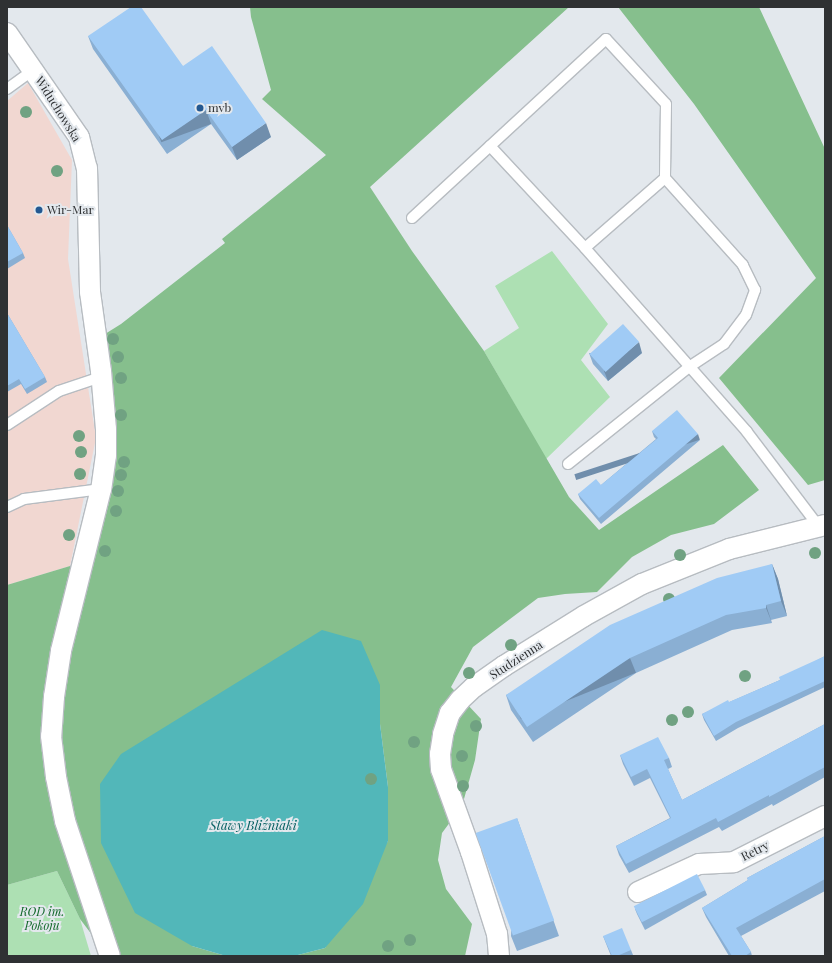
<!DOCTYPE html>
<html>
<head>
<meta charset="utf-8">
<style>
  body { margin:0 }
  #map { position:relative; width:832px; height:963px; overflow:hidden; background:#e3e8ed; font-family:"Playfair Display",serif }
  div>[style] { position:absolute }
  .industrial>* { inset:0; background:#f1d7d1 }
  .green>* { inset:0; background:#ade0b3 }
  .forest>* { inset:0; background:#86bf8d }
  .water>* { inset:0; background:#52b7b9 }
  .roads { filter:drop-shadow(1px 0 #b7bcc1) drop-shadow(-1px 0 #b7bcc1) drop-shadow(0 1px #b7bcc1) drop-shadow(0 -1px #b7bcc1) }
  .lane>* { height:10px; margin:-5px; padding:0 5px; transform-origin:5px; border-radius:5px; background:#fff }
  .street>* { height:20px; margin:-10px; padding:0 10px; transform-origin:10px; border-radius:10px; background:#fff }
  .trees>* { width:12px; height:12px; margin:-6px; border-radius:50%; background:#70a282 }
  .wall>* { inset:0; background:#8aafd3 }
  .shaded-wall>* { inset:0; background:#708eac; transform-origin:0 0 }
  .building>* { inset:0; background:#a0cbf5; transform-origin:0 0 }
  .dots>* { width:11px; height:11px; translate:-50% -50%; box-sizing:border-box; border:2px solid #e3e8ed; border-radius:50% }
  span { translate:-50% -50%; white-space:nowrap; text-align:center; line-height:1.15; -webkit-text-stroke:4px #e3e8ed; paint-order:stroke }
  .poi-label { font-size:12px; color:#2f3133 }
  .left { translate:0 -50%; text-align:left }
  .street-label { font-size:12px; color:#2f3133 }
  .park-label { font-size:12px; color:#11682a; font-style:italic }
  .water-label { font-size:13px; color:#086163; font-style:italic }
  .frame { position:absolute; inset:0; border:8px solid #2f3133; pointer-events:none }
</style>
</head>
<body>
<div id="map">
  <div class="industrial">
    <div style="clip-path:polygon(28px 83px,72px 160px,68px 259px,96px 438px,70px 566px,7px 585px,7px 101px)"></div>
  </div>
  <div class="green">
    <div style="clip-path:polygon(552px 251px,608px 324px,581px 360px,610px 397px,546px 459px,484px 351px,519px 328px,495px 286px)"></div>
    <div style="clip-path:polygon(57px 871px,80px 919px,91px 956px,7px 956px,7px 885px)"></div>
  </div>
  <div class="forest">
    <div style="clip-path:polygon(250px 7px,569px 7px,370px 187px,412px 251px,484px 351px,569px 497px,599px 530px,723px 445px,759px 490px,714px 524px,671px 535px,632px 557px,597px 592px,565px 594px,538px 598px,473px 647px,451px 687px,481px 719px,475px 760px,462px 806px,442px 833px,438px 860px,446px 889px,472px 924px,465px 956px,294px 956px,325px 948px,388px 841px,388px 787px,380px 724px,380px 685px,192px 946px,226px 956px,108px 956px,80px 919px,57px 871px,7px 885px,7px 585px,70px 566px,92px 563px,105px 334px,121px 324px,225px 243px,222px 239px,326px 155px,262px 99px,271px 90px,251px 17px)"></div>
    <div style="clip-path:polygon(618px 7px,759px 7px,825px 149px,825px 480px,808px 485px,719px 378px,816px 278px,694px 104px)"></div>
  </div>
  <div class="water">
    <div style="clip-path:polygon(322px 630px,361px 641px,380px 685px,380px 724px,388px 787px,388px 841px,363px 904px,325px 948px,294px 956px,226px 956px,192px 946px,135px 913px,101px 843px,100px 784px,121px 754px)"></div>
  </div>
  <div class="roads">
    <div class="lane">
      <div style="left:7px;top:89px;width:32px;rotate:-36deg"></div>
      <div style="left:490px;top:146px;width:139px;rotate:47deg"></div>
      <div style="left:585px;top:248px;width:245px;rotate:48.6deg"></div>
      <div style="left:747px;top:432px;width:119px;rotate:52.8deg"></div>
      <div style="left:412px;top:218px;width:264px;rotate:-42.7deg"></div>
      <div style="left:606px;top:39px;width:88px;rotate:47.3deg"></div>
      <div style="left:666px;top:104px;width:74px;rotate:90.8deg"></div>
      <div style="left:7px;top:425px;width:62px;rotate:-33.2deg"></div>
      <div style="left:59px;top:391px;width:44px;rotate:-18.4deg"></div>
      <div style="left:568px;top:464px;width:155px;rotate:-38.7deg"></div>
      <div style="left:689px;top:367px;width:42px;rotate:-33.3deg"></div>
      <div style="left:724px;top:344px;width:36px;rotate:-53deg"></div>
      <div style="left:746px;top:315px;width:27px;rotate:-70deg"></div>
      <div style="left:755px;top:290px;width:28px;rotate:-116deg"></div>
      <div style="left:743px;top:265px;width:117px;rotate:-131.9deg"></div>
      <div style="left:665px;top:178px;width:106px;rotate:138.8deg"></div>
      <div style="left:7px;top:507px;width:19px;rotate:-25deg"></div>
      <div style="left:24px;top:499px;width:78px;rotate:-7.4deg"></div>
    </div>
    <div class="street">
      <div style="left:7px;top:33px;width:126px;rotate:55.3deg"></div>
      <div style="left:79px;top:137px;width:32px;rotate:76deg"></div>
      <div style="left:87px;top:168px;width:124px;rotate:88.6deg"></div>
      <div style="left:90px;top:292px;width:80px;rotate:82.1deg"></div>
      <div style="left:101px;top:371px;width:58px;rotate:85.1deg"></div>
      <div style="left:106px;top:429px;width:26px;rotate:90deg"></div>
      <div style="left:106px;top:455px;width:34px;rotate:98deg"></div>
      <div style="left:101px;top:489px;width:167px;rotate:103.9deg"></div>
      <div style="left:61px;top:651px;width:47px;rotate:98.7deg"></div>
      <div style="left:54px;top:697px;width:39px;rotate:94deg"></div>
      <div style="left:51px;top:736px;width:41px;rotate:83deg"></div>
      <div style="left:56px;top:777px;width:45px;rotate:78.4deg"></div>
      <div style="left:65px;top:821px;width:142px;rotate:71.6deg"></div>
      <div style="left:638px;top:892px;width:67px;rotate:-24.7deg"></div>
      <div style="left:699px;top:864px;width:35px;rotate:-3deg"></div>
      <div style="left:734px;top:862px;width:102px;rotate:-26.8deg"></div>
      <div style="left:499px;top:956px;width:22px;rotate:-95deg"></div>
      <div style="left:497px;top:934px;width:86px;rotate:-107.6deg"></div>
      <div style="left:471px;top:852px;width:88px;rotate:-109.9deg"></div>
      <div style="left:441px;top:769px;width:15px;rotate:-94deg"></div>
      <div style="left:440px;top:754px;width:20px;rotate:-81deg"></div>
      <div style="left:443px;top:734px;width:22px;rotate:-72deg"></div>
      <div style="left:450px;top:713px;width:16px;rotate:-52deg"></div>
      <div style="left:460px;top:700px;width:19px;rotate:-43deg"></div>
      <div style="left:474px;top:687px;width:37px;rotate:-35deg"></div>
      <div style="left:504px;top:666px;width:94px;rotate:-32deg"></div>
      <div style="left:584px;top:616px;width:66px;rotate:-28.9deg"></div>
      <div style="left:642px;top:584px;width:94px;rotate:-21.9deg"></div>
      <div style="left:729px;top:549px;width:99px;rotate:-14deg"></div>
    </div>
  </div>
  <div class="trees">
    <div style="left:26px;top:112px"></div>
    <div style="left:57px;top:171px"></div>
    <div style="left:113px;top:339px"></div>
    <div style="left:118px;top:357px"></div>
    <div style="left:121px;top:378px"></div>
    <div style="left:121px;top:415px"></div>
    <div style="left:79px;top:436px"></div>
    <div style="left:81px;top:452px"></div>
    <div style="left:124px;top:462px"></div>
    <div style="left:80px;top:474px"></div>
    <div style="left:121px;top:475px"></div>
    <div style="left:118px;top:491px"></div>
    <div style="left:116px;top:511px"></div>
    <div style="left:69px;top:535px"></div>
    <div style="left:105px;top:551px"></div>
    <div style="left:815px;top:553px"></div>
    <div style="left:680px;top:555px"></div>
    <div style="left:669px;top:599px"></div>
    <div style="left:511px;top:645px"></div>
    <div style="left:469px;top:673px"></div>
    <div style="left:745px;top:676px"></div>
    <div style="left:688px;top:712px"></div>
    <div style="left:672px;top:720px"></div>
    <div style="left:476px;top:726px"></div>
    <div style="left:414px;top:742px"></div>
    <div style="left:462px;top:756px"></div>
    <div style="left:371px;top:779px"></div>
    <div style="left:463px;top:786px"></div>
    <div style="left:410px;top:940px"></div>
    <div style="left:388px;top:946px"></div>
  </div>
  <div class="wall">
    <div style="clip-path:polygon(88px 36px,183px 66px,271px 137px,237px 160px,211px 124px,167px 154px,93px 49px)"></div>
    <div style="clip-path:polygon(7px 225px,23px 253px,25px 258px,7px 269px)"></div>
    <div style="clip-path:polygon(7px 313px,45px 377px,47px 382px,27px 394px,21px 384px,7px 392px)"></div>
    <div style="clip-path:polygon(589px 353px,642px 353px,608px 381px,593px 364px)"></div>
    <div style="clip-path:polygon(652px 431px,700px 440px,601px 524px,580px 499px,578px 494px,601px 485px,656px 439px,654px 437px)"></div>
    <div style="clip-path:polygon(772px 564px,778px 579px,787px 616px,771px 620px,772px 623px,732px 630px,636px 673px,533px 742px,511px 710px,506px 695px)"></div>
    <div style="clip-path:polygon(825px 656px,825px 687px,738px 728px,716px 741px,704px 720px,702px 714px,780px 680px)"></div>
    <div style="clip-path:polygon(825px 724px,825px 777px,773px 806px,772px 804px,722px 831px,719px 827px,629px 873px,619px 855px,616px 846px,670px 818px,650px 778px,634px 786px,623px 764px,620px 755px,669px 758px,672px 767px,668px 769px,682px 800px)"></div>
    <div style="clip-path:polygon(517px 818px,559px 936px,517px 951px,511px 936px)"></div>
    <div style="clip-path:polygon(825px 836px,825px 891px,741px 936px,751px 952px,752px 956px,729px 956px,706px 917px,702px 908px,748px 880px,747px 878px)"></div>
    <div style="clip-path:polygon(705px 890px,707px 895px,645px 930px,637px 914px,635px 909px)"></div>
    <div style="clip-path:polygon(603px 936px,631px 950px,633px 955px,632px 956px,611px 956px)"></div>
  </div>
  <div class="shaded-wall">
    <div style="left:206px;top:110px;width:15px;height:53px;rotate:70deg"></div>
    <div style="clip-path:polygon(266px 123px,271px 137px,237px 160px,232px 147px)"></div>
    <div style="clip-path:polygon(639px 342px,642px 353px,608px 381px,604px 371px)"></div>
    <div style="left:698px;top:434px;width:6px;height:130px;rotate:72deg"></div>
    <div style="clip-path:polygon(772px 564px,778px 579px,787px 616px,781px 601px)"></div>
    <div style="clip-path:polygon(766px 605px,772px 623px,766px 608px)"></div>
    <div style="left:630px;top:658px;width:16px;height:124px;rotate:68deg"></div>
  </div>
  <div class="building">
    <div style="clip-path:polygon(131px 7px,141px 7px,183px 66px,212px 46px,266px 123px,232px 147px,206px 110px,162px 140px,88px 36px)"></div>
    <div style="clip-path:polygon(7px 225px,23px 253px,7px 262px)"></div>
    <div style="clip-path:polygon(7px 313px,45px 377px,25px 389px,19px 379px,7px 386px)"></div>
    <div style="left:623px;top:324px;width:24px;height:45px;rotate:48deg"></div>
    <div style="clip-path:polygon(677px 410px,698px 434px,599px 518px,578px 494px,596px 479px,601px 485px,658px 438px,652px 431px)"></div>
    <div style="clip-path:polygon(772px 564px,781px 601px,766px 605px,766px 608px,726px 615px,630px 658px,527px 727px,506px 695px,610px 625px,717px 578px)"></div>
    <div style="clip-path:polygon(825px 656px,825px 681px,736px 722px,714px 736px,702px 714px,728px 700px,729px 702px,780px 680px,779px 677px)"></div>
    <div style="clip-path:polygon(825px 724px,825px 767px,769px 797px,769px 795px,718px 822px,716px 818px,626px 864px,616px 846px,671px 818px,647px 769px,631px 777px,620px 755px,658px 737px,669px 758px,664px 760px,682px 800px)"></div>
    <div style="left:517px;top:818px;width:109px;height:44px;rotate:70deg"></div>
    <div style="clip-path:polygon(825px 836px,825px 879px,736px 928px,751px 952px,745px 956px,732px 956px,702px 908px,748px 880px,747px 878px)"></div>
    <div style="left:697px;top:874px;width:18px;height:71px;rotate:63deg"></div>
    <div style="clip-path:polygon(622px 928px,631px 950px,617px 956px,612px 956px,603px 936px)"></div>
  </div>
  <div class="dots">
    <div style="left:200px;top:108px;background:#235891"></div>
    <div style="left:39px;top:210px;background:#235891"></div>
  </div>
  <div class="poi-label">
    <span class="left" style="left:208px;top:108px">mvb</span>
    <span class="left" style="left:47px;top:210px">Wir-Mar</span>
  </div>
  <div class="street-label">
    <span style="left:58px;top:109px;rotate:58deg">Widuchowska</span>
    <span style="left:516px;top:660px;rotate:-33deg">Studzienna</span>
    <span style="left:755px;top:851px;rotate:-27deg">Retry</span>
  </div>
  <div class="park-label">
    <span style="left:42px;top:919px">ROD im.<br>Pokoju</span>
  </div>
  <div class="water-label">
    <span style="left:253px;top:825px">Stawy Bliźniaki</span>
  </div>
  <div class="frame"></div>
</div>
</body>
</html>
